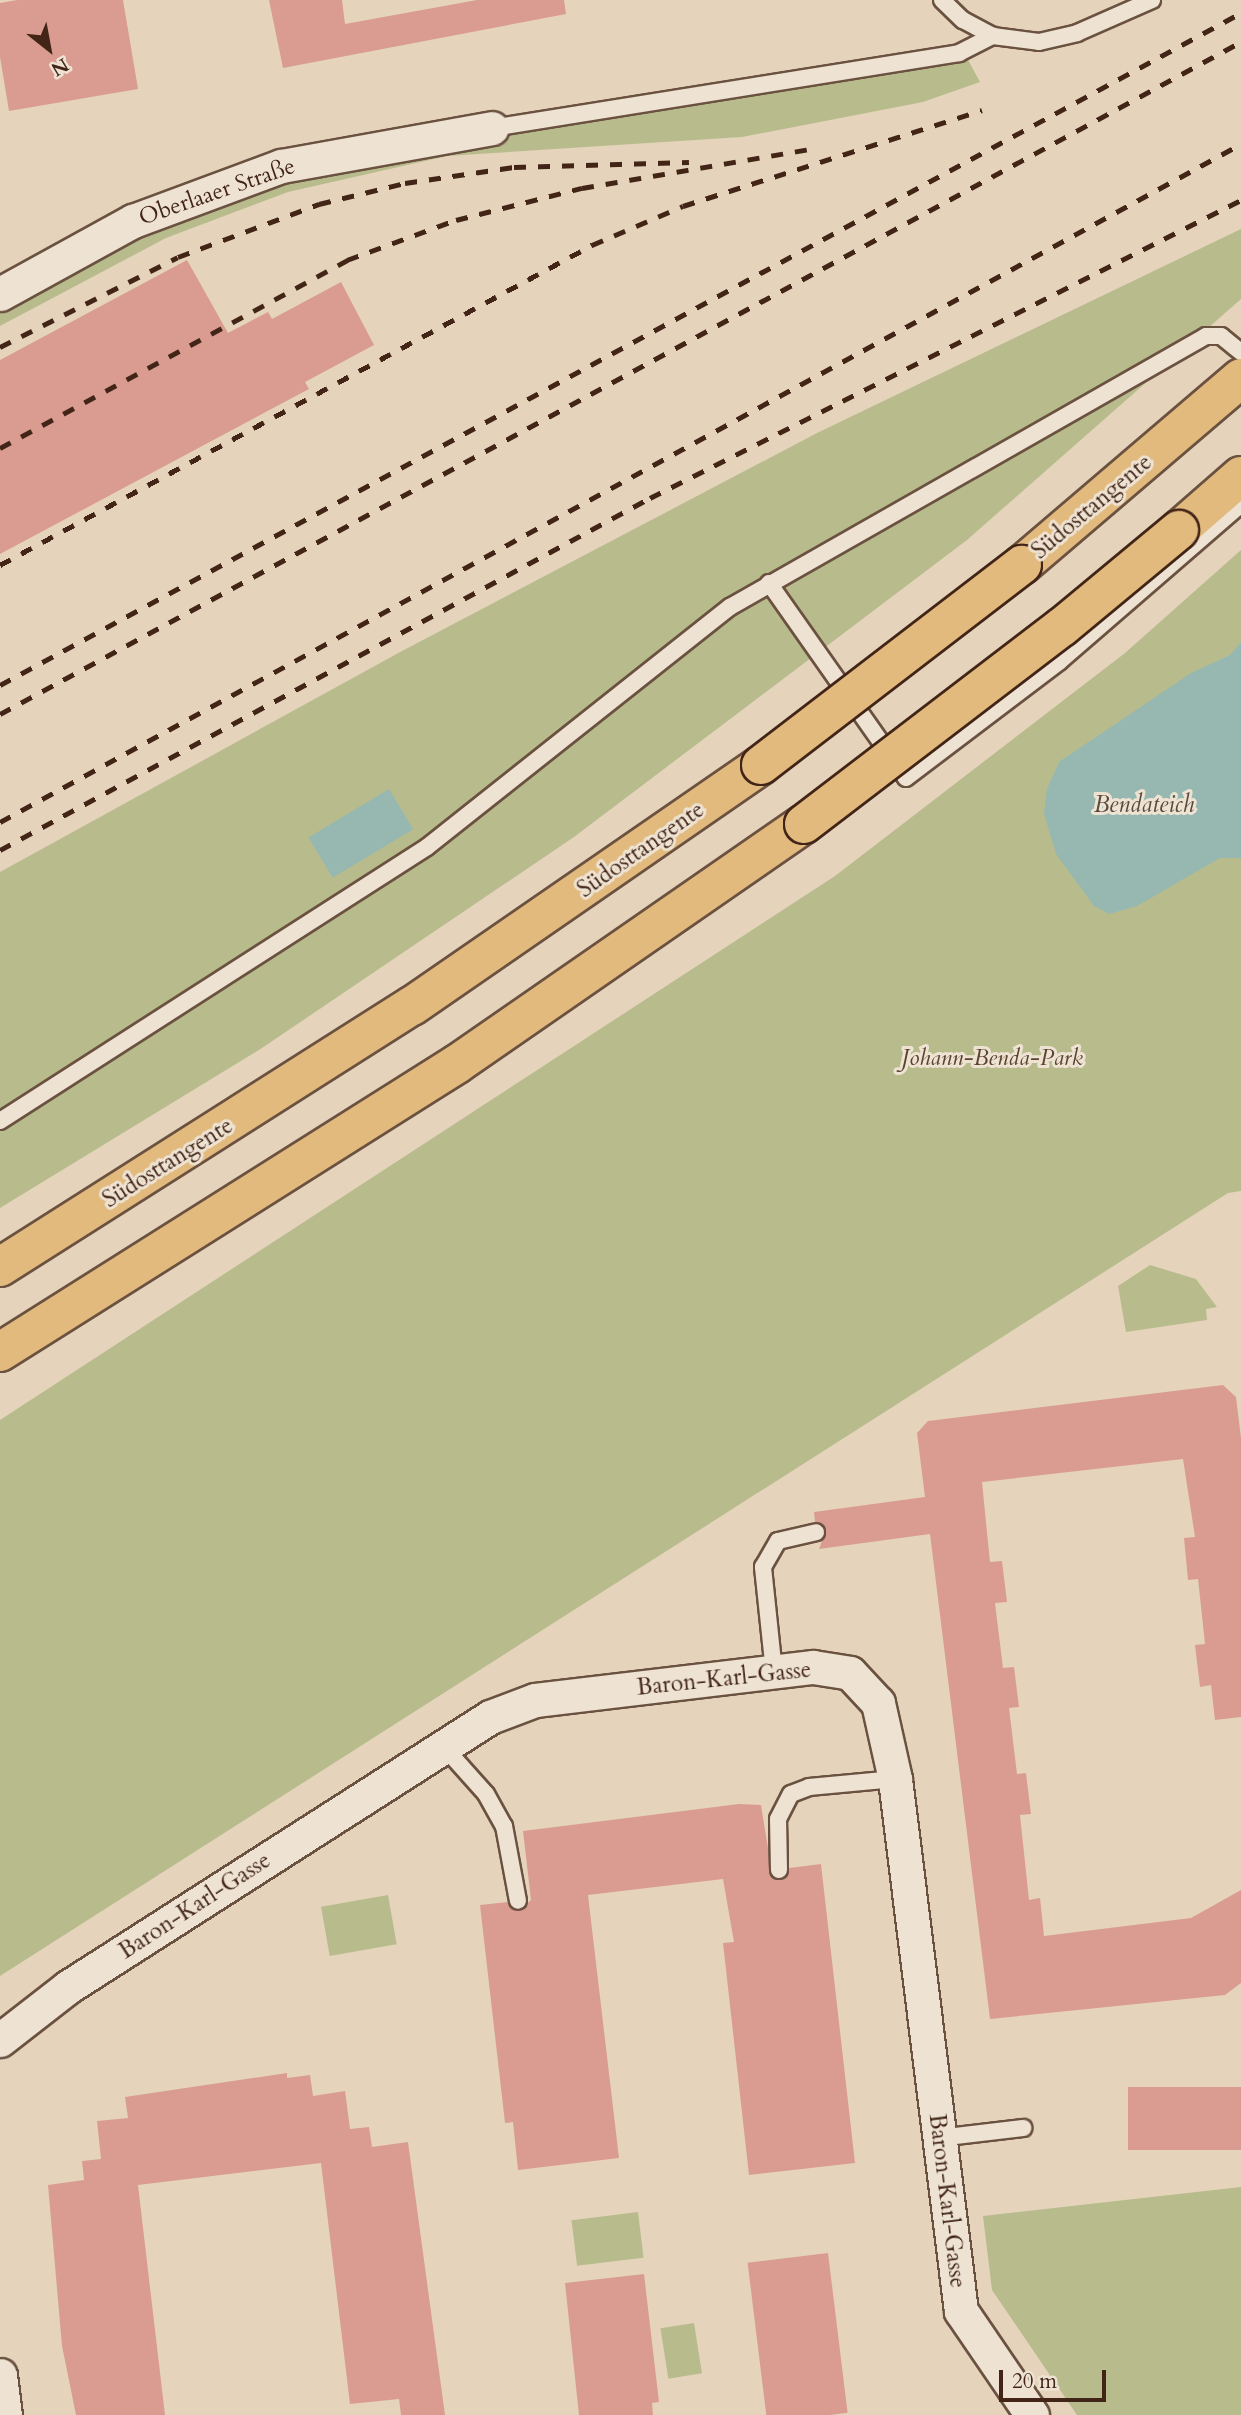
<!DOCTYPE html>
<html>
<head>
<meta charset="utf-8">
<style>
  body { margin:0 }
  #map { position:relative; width:1241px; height:2415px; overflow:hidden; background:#e5d4bb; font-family:Cardo,serif }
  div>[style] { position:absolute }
  .green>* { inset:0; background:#b8bc8d; transform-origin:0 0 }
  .water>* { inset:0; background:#96b8b1; transform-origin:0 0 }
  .building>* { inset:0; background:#da9c91; transform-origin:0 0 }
  .roads { filter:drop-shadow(2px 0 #6b5140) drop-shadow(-2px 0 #6b5140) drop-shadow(0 2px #6b5140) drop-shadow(0 -2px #6b5140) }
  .lane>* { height:16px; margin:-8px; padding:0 8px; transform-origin:8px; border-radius:8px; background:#eee3d3 }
  .street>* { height:33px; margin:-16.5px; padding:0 16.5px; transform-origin:16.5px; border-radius:16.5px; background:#eee3d3 }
  .highway>* { height:38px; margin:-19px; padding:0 19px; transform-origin:19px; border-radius:19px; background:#e2ba7e }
  .rail>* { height:5px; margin-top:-2.5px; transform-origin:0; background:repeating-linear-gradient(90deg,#422517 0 12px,transparent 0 24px) }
  .bridges { filter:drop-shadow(2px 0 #422517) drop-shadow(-2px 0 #422517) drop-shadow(0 2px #422517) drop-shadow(0 -2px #422517) }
  .highway-bridge>* { height:38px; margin:-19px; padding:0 19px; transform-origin:19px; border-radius:19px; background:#e2ba7e }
  span { translate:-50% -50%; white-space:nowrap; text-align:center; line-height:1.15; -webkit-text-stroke:6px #eee3d3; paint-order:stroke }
  .street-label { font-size:23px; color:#422517 }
  .park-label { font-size:23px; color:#5a432f; font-style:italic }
  .water-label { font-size:24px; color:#574a3e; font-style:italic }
  .north { position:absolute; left:14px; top:14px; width:70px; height:70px; -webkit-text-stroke:5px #eee3d3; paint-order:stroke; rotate:149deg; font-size:19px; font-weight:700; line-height:28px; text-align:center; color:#422517 }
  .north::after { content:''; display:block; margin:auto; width:24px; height:32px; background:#422517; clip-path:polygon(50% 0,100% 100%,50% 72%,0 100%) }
  .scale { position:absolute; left:999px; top:2370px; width:107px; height:32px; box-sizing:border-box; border:4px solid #422517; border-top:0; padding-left:9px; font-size:21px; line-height:24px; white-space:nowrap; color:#422517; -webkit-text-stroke:5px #eee3d3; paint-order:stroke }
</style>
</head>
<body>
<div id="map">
  <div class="green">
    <div style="clip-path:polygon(967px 58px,980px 82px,923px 102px,742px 137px,447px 156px,288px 192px,166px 238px,0 326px,0 307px,154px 222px,282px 176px,484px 135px)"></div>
    <div style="clip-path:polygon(1241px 229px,1241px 299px,967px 540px,574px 837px,262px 1048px,0 1208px,0 872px,402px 651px,817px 433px)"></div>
    <div style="clip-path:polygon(1241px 550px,1241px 1191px,1228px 1193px,0 1976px,0 1420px,835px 876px,1125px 653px)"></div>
    <div style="clip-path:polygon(1150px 1265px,1196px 1279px,1217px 1307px,1206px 1309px,1207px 1320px,1126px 1332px,1118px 1286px)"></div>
    <div style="left:388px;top:1895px;width:50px;height:68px;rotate:80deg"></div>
    <div style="clip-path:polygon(1241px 2187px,1241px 2415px,1077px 2415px,992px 2290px,983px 2216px)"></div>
    <div style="left:638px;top:2212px;width:46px;height:67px;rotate:83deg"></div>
    <div style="left:694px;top:2323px;width:51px;height:34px;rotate:81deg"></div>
  </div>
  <div class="water">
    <div style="clip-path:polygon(1241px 642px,1241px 858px,1220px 858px,1137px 906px,1109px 914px,1094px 906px,1056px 854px,1044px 814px,1047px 789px,1059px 762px,1191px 673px,1230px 655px)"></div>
    <div style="left:389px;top:789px;width:47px;height:94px;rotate:59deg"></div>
  </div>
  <div class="building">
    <div style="clip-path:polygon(17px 0,123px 0,138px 89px,9px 111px,0 57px,0 3px)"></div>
    <div style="clip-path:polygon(269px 0,342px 0,345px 24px,477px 0,564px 0,566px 14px,283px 68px)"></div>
    <div style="clip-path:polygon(187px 260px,228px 333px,268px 312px,272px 319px,341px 282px,374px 345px,305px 382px,309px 389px,0 554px,0 360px)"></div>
    <div style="clip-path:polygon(1223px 1385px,1236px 1397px,1241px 1438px,1241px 1717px,1215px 1720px,1211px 1685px,1200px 1687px,1195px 1645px,1205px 1644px,1198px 1579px,1188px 1580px,1184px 1538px,1195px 1537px,1183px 1459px,982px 1482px,990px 1562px,1002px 1561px,1007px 1602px,995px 1603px,1003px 1668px,1014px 1667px,1019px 1707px,1009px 1708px,1017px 1774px,1026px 1773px,1031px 1814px,1020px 1815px,1029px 1900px,1040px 1898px,1044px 1936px,1191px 1918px,1241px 1890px,1241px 1983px,1225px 1995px,990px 2019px,930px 1534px,819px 1549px,826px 1530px,815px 1522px,814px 1512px,925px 1497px,917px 1433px,928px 1421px)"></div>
    <div style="clip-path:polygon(739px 1804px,761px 1805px,773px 1879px,785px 1879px,789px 1868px,821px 1864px,855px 2163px,749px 2175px,723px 1943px,734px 1942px,723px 1879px,588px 1895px,619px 2158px,518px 2170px,513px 2122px,505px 2123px,480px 1905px,508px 1902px,519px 1911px,531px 1900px,523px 1831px)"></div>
    <div style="clip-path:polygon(287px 2073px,287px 2078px,310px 2075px,313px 2096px,345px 2091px,350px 2129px,369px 2127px,372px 2147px,408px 2142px,445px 2415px,401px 2415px,399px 2399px,350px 2404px,321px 2163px,138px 2185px,165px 2415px,76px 2415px,62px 2346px,48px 2185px,84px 2180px,82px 2161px,101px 2159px,97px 2121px,128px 2118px,125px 2097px)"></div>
    <div style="left:1241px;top:2087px;width:63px;height:113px;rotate:90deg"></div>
    <div style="left:828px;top:2253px;width:161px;height:81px;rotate:83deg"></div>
    <div style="clip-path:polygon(644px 2274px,659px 2402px,652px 2403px,653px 2415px,579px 2415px,565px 2283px)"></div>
  </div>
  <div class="roads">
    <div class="lane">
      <div style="left:942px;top:0;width:29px;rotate:44deg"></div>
      <div style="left:963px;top:20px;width:34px;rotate:28deg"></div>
      <div style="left:993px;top:36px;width:46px;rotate:7.4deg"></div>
      <div style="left:1039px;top:42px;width:39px;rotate:-13deg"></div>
      <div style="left:1077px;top:33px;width:82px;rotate:-23.7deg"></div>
      <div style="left:492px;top:128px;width:473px;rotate:-9.1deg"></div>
      <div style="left:959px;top:53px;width:38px;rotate:-27deg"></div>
      <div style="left:769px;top:583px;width:238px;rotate:54.9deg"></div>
      <div style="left:906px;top:778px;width:193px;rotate:-37.2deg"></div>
      <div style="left:1060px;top:661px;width:240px;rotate:-40.9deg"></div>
      <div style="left:0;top:1121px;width:507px;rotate:-32.69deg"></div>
      <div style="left:427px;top:847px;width:387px;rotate:-38.4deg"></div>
      <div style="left:730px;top:607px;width:548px;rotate:-29.65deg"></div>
      <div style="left:1206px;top:336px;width:15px"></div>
      <div style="left:1221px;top:336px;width:26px;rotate:39deg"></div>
      <div style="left:774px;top:1672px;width:106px;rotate:-96deg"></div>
      <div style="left:763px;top:1567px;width:30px;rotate:-60deg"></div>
      <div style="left:778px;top:1541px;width:39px;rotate:-13deg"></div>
      <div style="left:444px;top:1747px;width:63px;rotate:48.2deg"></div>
      <div style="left:486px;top:1794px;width:37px;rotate:61deg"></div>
      <div style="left:504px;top:1826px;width:76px;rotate:79.4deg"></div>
      <div style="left:779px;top:1870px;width:51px;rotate:-91.1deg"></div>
      <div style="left:778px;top:1819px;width:28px;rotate:-63deg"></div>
      <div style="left:791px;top:1794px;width:19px;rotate:-21deg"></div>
      <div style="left:809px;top:1787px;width:86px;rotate:-5.3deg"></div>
      <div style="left:938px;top:2138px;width:86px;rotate:-6.7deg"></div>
    </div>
    <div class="street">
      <div style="left:0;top:294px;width:152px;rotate:-28.8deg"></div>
      <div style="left:133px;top:221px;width:158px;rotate:-20.4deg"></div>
      <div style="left:281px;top:166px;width:214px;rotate:-10.2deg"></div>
      <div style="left:0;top:2040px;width:86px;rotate:-37.9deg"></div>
      <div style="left:68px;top:1987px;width:501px;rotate:-32.61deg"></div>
      <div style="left:490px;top:1717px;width:48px;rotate:-20.7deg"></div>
      <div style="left:535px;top:1700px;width:280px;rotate:-6.8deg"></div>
      <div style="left:813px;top:1667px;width:37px;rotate:9deg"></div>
      <div style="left:850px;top:1673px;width:41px;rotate:47deg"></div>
      <div style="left:878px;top:1703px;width:78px;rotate:77.4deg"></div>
      <div style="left:895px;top:1779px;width:536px;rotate:82.93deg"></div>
      <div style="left:961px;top:2311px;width:126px;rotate:55.7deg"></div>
      <div style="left:0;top:2375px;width:40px;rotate:82.9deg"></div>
    </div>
    <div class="highway">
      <div style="left:1179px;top:530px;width:82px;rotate:-41.1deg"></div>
      <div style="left:1022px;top:565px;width:288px;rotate:-40.5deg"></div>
      <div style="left:0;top:1267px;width:488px;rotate:-32.4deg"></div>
      <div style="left:412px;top:1006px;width:424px;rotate:-34.6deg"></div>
      <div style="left:0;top:1352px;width:540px;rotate:-32.22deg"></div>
      <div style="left:457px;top:1064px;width:422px;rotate:-34.7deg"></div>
    </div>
  </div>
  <div class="rail">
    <div style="left:0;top:347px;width:199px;rotate:-26.8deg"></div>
    <div style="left:178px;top:257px;width:151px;rotate:-20.6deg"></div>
    <div style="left:319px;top:204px;width:89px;rotate:-13.7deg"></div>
    <div style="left:405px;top:183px;width:110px;rotate:-8.4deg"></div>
    <div style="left:514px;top:167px;width:175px;rotate:-1.6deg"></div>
    <div style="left:0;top:448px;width:395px;rotate:-28.4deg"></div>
    <div style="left:347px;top:260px;width:116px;rotate:-20.2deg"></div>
    <div style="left:456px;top:220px;width:130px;rotate:-14.3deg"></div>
    <div style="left:582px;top:188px;width:232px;rotate:-9.7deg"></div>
    <div style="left:0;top:565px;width:673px;rotate:-28.39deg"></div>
    <div style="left:592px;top:245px;width:99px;rotate:-23.2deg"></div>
    <div style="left:683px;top:206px;width:314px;rotate:-17.8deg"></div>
    <div style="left:0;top:685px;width:1411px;rotate:-28.44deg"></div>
    <div style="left:0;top:714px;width:1411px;rotate:-28.44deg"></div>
    <div style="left:0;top:822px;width:1414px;rotate:-28.65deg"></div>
    <div style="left:0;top:850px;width:739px;rotate:-28.44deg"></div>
    <div style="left:650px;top:498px;width:662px;rotate:-26.76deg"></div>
  </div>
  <div class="bridges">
    <div class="highway-bridge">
      <div style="left:761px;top:765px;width:329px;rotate:-37.5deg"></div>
      <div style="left:804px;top:824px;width:325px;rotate:-37.4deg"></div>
      <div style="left:1062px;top:627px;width:152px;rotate:-39.7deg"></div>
    </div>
  </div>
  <div class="street-label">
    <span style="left:217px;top:192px;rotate:-19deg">Oberlaaer Straße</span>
    <span style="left:1092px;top:507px;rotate:-40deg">Südosttangente</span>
    <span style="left:641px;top:850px;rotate:-35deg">Südosttangente</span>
    <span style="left:168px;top:1163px;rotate:-32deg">Südosttangente</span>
    <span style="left:724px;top:1679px;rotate:-6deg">Baron-Karl-Gasse</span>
    <span style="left:195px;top:1906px;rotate:-33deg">Baron-Karl-Gasse</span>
    <span style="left:947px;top:2201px;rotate:83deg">Baron-Karl-Gasse</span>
  </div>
  <div class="park-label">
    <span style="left:992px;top:1058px">Johann-Benda-Park</span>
  </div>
  <div class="water-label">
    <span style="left:1144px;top:805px">Bendateich</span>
  </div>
  <div class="north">N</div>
  <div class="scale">20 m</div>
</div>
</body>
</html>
